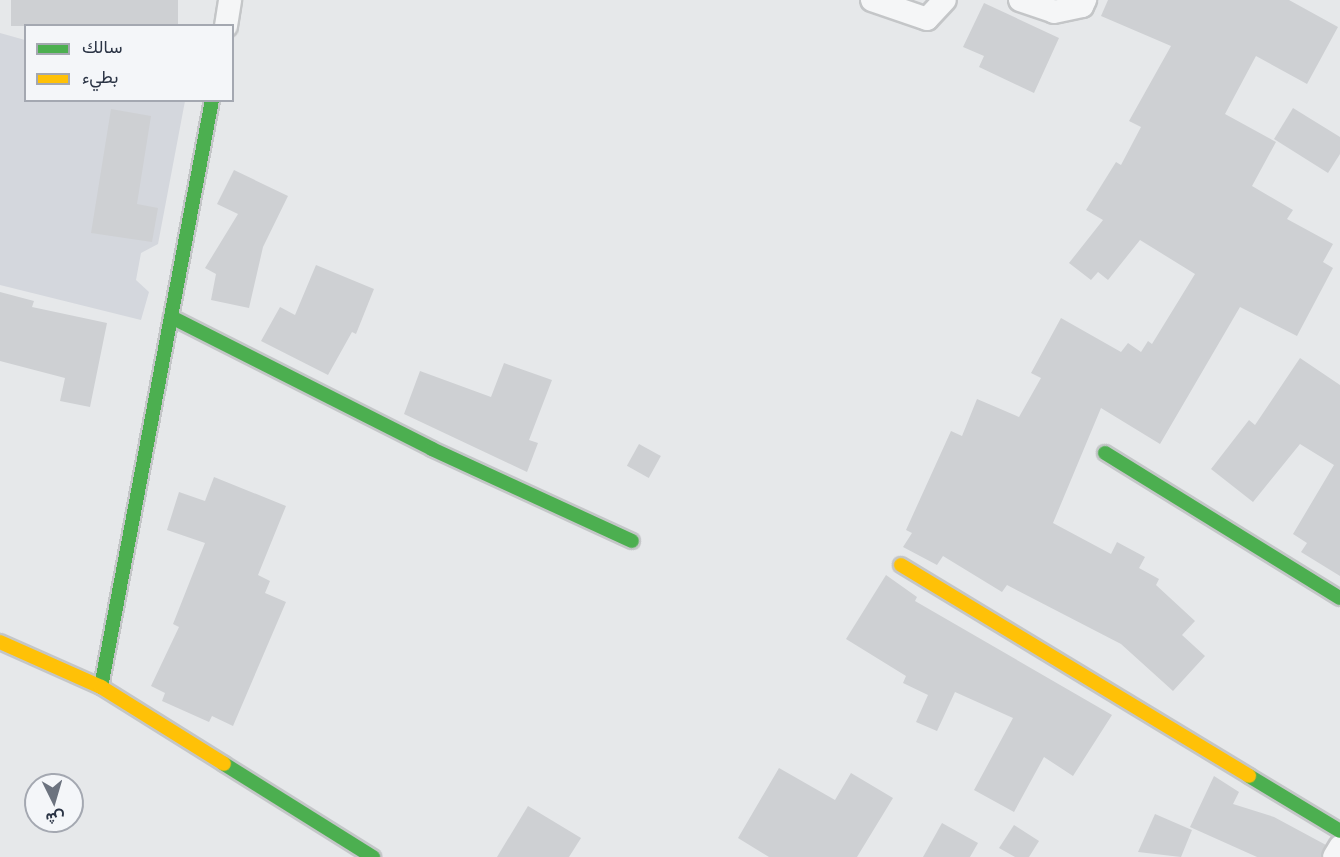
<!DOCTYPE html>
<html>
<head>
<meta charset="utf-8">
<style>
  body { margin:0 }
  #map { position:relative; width:1340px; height:857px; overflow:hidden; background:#e6e8ea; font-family:"PT Sans",Vazirmatn,sans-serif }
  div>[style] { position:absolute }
  .built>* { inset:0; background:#d4d7dd }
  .building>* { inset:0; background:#ced0d3; transform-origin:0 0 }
  .roads { filter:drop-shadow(2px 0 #c4c6c8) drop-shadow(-2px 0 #c4c6c8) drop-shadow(0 2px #c4c6c8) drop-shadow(0 -2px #c4c6c8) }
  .street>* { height:22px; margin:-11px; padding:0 11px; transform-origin:11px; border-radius:11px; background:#f5f6f7 }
  .fast>* { height:14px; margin:-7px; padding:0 7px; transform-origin:7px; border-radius:7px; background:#4caf50 }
  .slow>* { height:14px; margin:-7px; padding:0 7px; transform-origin:7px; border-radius:7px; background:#ffc107 }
  span { translate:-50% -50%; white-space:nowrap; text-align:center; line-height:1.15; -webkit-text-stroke:5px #f4f6f9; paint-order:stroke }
  .legend { position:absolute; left:24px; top:24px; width:210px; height:78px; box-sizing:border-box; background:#f4f6f9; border:2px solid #a4a8b1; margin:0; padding:8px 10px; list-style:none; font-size:18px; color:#2b3445 }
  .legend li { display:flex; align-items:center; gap:12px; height:30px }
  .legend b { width:30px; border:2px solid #a4a8b1 }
  .north { position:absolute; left:24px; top:773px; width:60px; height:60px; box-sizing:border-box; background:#f4f6f9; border:2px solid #a4a8b1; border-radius:50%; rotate:175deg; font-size:16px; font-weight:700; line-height:24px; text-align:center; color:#2b3445 }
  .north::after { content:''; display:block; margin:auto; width:21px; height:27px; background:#6c737f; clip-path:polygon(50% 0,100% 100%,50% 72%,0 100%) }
</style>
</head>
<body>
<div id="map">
  <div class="built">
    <div style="clip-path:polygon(0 33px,25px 40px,26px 100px,185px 101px,158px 244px,141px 253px,136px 280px,149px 292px,141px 320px,0 285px)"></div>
  </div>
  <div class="building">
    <div style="left:11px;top:0;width:167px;height:26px"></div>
    <div style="clip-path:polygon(1108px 0,1289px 0,1338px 27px,1307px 84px,1256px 56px,1225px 114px,1276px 142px,1252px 186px,1293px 210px,1287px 219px,1333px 244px,1323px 262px,1333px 268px,1297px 336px,1240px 307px,1160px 444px,1101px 408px,1053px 523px,1111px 554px,1117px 542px,1145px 557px,1139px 568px,1159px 579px,1156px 585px,1195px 621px,1182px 635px,1205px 656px,1173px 691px,1121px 644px,1007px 585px,1002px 592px,943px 556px,937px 565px,903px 547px,912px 533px,906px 530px,951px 431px,962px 436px,977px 399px,1019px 417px,1041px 378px,1031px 373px,1061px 318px,1121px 352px,1128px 343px,1141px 352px,1148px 341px,1152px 344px,1195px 274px,1140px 240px,1108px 280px,1098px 272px,1091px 280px,1069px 263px,1103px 220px,1086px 210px,1116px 162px,1121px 165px,1141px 127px,1129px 121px,1171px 46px,1101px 16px)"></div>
    <div style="clip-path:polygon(984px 3px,1059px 38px,1034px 93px,979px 67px,984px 56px,963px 47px)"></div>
    <div style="clip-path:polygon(1293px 108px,1340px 137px,1340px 154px,1328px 173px,1274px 139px)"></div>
    <div style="clip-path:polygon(111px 109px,151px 116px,137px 204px,158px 208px,152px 242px,91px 233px)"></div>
    <div style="clip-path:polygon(234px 170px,288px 196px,263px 247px,249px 308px,211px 300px,216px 274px,205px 268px,238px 214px,217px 204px)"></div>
    <div style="clip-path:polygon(316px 265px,374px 289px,356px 334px,352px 332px,328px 375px,261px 341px,280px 307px,295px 315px)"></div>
    <div style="clip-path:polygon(0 292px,34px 301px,32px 307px,107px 323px,90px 407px,60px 401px,65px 378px,0 361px)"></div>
    <div style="clip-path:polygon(1300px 358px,1340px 385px,1340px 576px,1301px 552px,1307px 543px,1293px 534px,1334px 465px,1300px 444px,1253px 502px,1211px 469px,1249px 420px,1255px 425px)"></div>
    <div style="clip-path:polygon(504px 363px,552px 380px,529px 440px,538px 443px,527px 472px,404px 414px,420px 371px,491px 397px)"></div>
    <div style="left:639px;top:444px;width:25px;height:25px;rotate:29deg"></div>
    <div style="clip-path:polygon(214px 477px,286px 506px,258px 575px,270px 581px,265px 593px,286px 602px,233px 726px,212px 716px,209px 722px,162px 701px,165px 693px,151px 686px,179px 627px,173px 624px,205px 543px,167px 530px,179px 492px,205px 501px)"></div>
    <div style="clip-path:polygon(886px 575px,917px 597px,915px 601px,1112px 715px,1073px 776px,1044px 757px,1014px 812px,974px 790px,1013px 718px,955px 692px,937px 731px,916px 722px,928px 695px,903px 683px,906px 676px,846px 639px)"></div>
    <div style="clip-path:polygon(779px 768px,835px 800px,851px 773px,893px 798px,857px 857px,769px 857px,738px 838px)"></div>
    <div style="clip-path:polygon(1214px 776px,1239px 792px,1233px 804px,1274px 817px,1326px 845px,1321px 857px,1257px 857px,1190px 827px)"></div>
    <div style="clip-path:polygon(528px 806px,581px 838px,569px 857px,497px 857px)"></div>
    <div style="clip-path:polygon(1155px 814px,1192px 830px,1181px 857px,1138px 852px)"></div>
    <div style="clip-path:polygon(942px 823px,978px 843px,970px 857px,923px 857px)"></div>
    <div style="clip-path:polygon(1014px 825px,1039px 841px,1029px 857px,1015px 857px,999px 848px)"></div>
  </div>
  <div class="roads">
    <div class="street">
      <div style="left:872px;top:0;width:58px;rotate:19.1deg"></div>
      <div style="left:927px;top:19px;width:26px;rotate:-47deg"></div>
      <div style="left:1020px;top:0;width:36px;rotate:19deg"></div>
      <div style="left:1054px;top:12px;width:29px;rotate:-12deg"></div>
      <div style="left:1082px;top:6px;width:7px;rotate:-63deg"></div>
      <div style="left:226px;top:26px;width:26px;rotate:-81deg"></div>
      <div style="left:1334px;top:857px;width:12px;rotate:-59deg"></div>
    </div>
    <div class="fast">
      <div style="left:171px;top:317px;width:292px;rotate:26.8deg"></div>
      <div style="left:432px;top:449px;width:220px;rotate:24.7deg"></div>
      <div style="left:1105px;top:453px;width:276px;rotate:31.7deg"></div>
      <div style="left:101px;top:687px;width:597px;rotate:-79.29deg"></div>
      <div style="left:224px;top:764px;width:176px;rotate:32deg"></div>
      <div style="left:1249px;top:776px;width:106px;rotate:31.1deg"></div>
    </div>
    <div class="slow">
      <div style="left:901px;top:565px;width:407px;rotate:31.2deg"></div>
      <div style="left:0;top:642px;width:111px;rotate:24deg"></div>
      <div style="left:101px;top:687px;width:145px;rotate:32deg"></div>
    </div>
  </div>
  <ul class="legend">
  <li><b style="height:8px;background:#4caf50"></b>سالك</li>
  <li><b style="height:8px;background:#ffc107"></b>بطيء</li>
  </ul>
  <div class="north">ش</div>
</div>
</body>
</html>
